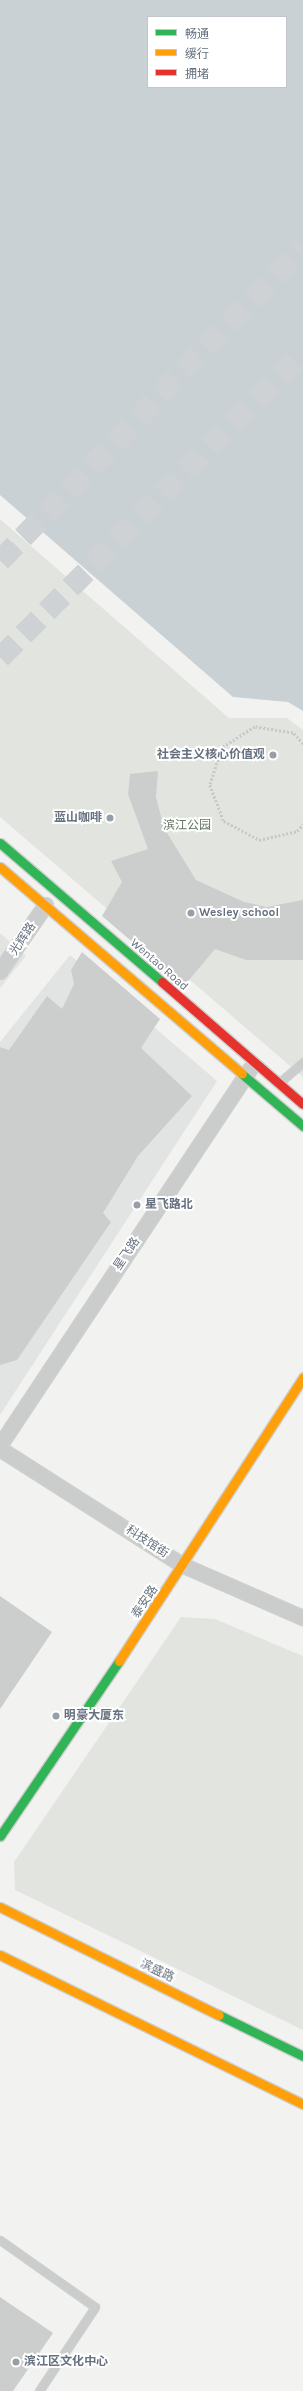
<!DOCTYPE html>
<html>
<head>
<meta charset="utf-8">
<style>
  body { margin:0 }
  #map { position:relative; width:303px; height:2391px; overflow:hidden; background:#f2f3f1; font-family:Karla,"Noto Sans SC",sans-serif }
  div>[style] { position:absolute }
  .built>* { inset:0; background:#e2e4e3 }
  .green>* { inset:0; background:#e2e5df }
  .water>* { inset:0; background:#cad1d4 }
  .building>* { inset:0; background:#cccdcd }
  .highway-tunnel>* { height:22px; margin-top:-11px; transform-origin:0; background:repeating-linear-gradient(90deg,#cfd2d4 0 22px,transparent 0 33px) }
  .path>* { height:2.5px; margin-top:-1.25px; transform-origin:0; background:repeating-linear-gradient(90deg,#c8c8c9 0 2px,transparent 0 4px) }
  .roads { filter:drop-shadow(1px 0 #cecfcf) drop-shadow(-1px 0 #cecfcf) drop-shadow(0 1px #cecfcf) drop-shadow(0 -1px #cecfcf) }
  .lane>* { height:7px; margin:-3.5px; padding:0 3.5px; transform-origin:3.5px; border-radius:3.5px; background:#cbcccc }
  .street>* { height:14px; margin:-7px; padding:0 7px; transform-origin:7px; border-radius:7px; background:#cbcccc }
  .fast>* { height:9px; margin:-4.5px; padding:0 4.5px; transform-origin:4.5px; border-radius:4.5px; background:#30b455 }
  .slow>* { height:9px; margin:-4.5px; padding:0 4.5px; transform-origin:4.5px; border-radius:4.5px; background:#ff9f0a }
  .jam>* { height:9px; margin:-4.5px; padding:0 4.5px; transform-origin:4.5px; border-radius:4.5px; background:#e5322d }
  .dots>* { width:11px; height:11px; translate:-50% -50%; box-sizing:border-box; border:2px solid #fff; border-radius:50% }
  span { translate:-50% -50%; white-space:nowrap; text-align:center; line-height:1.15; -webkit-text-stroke:4px #fff; paint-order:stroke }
  .poi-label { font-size:12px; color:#65717f; font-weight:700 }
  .right { translate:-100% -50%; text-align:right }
  .left { translate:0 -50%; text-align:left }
  .park-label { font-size:12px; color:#657663 }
  .street-label { font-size:12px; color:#65717f }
  .legend { position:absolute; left:147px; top:16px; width:140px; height:72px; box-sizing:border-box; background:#fff; border:1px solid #c1c6cc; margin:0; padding:5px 7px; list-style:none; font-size:12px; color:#65717f }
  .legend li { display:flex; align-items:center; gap:8px; height:20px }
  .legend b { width:20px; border:1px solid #c1c6cc }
</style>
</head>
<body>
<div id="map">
  <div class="built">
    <div style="clip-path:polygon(0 933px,26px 956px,0 988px)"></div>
    <div style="clip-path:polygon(70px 955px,217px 1081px,0 1415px,0 1042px)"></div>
  </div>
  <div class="green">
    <div style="clip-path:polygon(0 519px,229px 718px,287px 718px,303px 730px,303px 1077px,0 817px)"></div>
    <div style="clip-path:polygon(181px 1617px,215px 1619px,303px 1656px,303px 2030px,15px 1890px,14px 1862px)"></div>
  </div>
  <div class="water">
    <div style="clip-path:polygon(evenodd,0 0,303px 0,303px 711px,288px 702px,233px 697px,0 495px,0 0,148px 17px,286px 17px,286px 87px,148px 87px,148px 17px)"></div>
  </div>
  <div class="building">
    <div style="clip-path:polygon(158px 771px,156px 797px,164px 828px,196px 880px,244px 902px,267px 907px,303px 900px,303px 960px,246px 960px,215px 949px,184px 986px,102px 916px,122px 882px,111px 861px,148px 849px,128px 794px,130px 774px)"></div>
    <div style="clip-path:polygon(82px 952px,160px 1019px,141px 1048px,192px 1096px,138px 1156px,103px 1213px,111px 1222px,17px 1360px,0 1365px,0 1047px,9px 1050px,47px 996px,62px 1009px,74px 984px,71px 970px)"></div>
    <div style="clip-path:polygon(0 1596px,52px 1632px,0 1709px)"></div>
    <div style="clip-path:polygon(0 2297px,53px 2333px,13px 2391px,0 2391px)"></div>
  </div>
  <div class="highway-tunnel">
    <div style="left:0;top:561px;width:436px;rotate:-46deg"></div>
    <div style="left:0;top:658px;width:429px;rotate:-45deg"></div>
  </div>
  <div class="path">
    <div style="left:303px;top:744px;width:15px;rotate:-132deg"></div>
    <div style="left:293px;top:733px;width:38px;rotate:-171deg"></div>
    <div style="left:255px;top:727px;width:39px;rotate:148deg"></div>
    <div style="left:222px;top:748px;width:39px;rotate:108deg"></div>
    <div style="left:210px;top:785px;width:39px;rotate:69deg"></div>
    <div style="left:224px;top:821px;width:40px;rotate:28deg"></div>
    <div style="left:259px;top:840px;width:39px;rotate:-13deg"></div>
    <div style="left:297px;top:831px;width:9px;rotate:-49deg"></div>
  </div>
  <div class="roads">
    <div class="lane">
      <div style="left:280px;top:1082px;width:30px;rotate:-41deg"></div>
      <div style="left:0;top:2240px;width:116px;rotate:35.2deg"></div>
      <div style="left:95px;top:2307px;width:101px;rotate:123.7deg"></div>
    </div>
    <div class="street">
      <div style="left:0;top:972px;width:81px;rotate:-55.5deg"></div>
      <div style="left:0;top:1446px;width:452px;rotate:-56.4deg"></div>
      <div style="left:0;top:1449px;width:218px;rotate:32.5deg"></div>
      <div style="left:184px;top:1566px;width:130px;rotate:23.6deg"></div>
    </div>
    <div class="fast">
      <div style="left:0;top:843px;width:213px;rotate:40.6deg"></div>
      <div style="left:242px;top:1074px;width:80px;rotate:40.4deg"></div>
      <div style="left:0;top:1836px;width:212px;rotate:-55.8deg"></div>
      <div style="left:219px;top:2015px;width:93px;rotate:26deg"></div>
    </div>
    <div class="slow">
      <div style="left:0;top:867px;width:318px;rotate:40.5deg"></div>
      <div style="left:119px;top:1661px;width:338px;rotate:-57deg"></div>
      <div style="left:0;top:1907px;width:244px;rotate:26.3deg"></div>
      <div style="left:0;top:1955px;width:338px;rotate:26.2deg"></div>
    </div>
    <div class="jam">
      <div style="left:162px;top:982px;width:186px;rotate:40.9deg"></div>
    </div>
  </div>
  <div class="dots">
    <div style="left:273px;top:755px;background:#969ea7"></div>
    <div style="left:110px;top:818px;background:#969ea7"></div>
    <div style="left:191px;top:913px;background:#969ea7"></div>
    <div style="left:137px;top:1205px;background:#969ea7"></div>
    <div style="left:56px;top:1716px;background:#969ea7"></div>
    <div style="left:16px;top:2362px;background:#969ea7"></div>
  </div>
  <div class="poi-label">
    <span class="right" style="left:265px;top:755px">社会主义核心价值观</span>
    <span class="right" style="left:102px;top:818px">蓝山咖啡</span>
    <span class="left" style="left:199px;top:913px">Wesley school</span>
    <span class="left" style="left:145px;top:1205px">星飞路北</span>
    <span class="left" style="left:64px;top:1716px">明豪大厦东</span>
    <span class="left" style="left:24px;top:2362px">滨江区文化中心</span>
  </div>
  <div class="park-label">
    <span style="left:187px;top:826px">滨江公园</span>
  </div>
  <div class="street-label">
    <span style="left:23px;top:939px;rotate:-56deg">光辉路</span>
    <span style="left:159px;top:965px;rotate:41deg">Wentao Road</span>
    <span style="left:127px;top:1254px;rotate:-56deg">星飞路</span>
    <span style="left:147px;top:1542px;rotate:33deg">科技馆街</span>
    <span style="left:145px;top:1602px;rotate:-56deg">泰安路</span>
    <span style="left:157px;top:1971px;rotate:26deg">滨盛路</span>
  </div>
  <ul class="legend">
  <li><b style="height:5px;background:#30b455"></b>畅通</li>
  <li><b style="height:5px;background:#ff9f0a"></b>缓行</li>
  <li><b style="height:5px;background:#e5322d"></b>拥堵</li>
  </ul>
</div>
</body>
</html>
